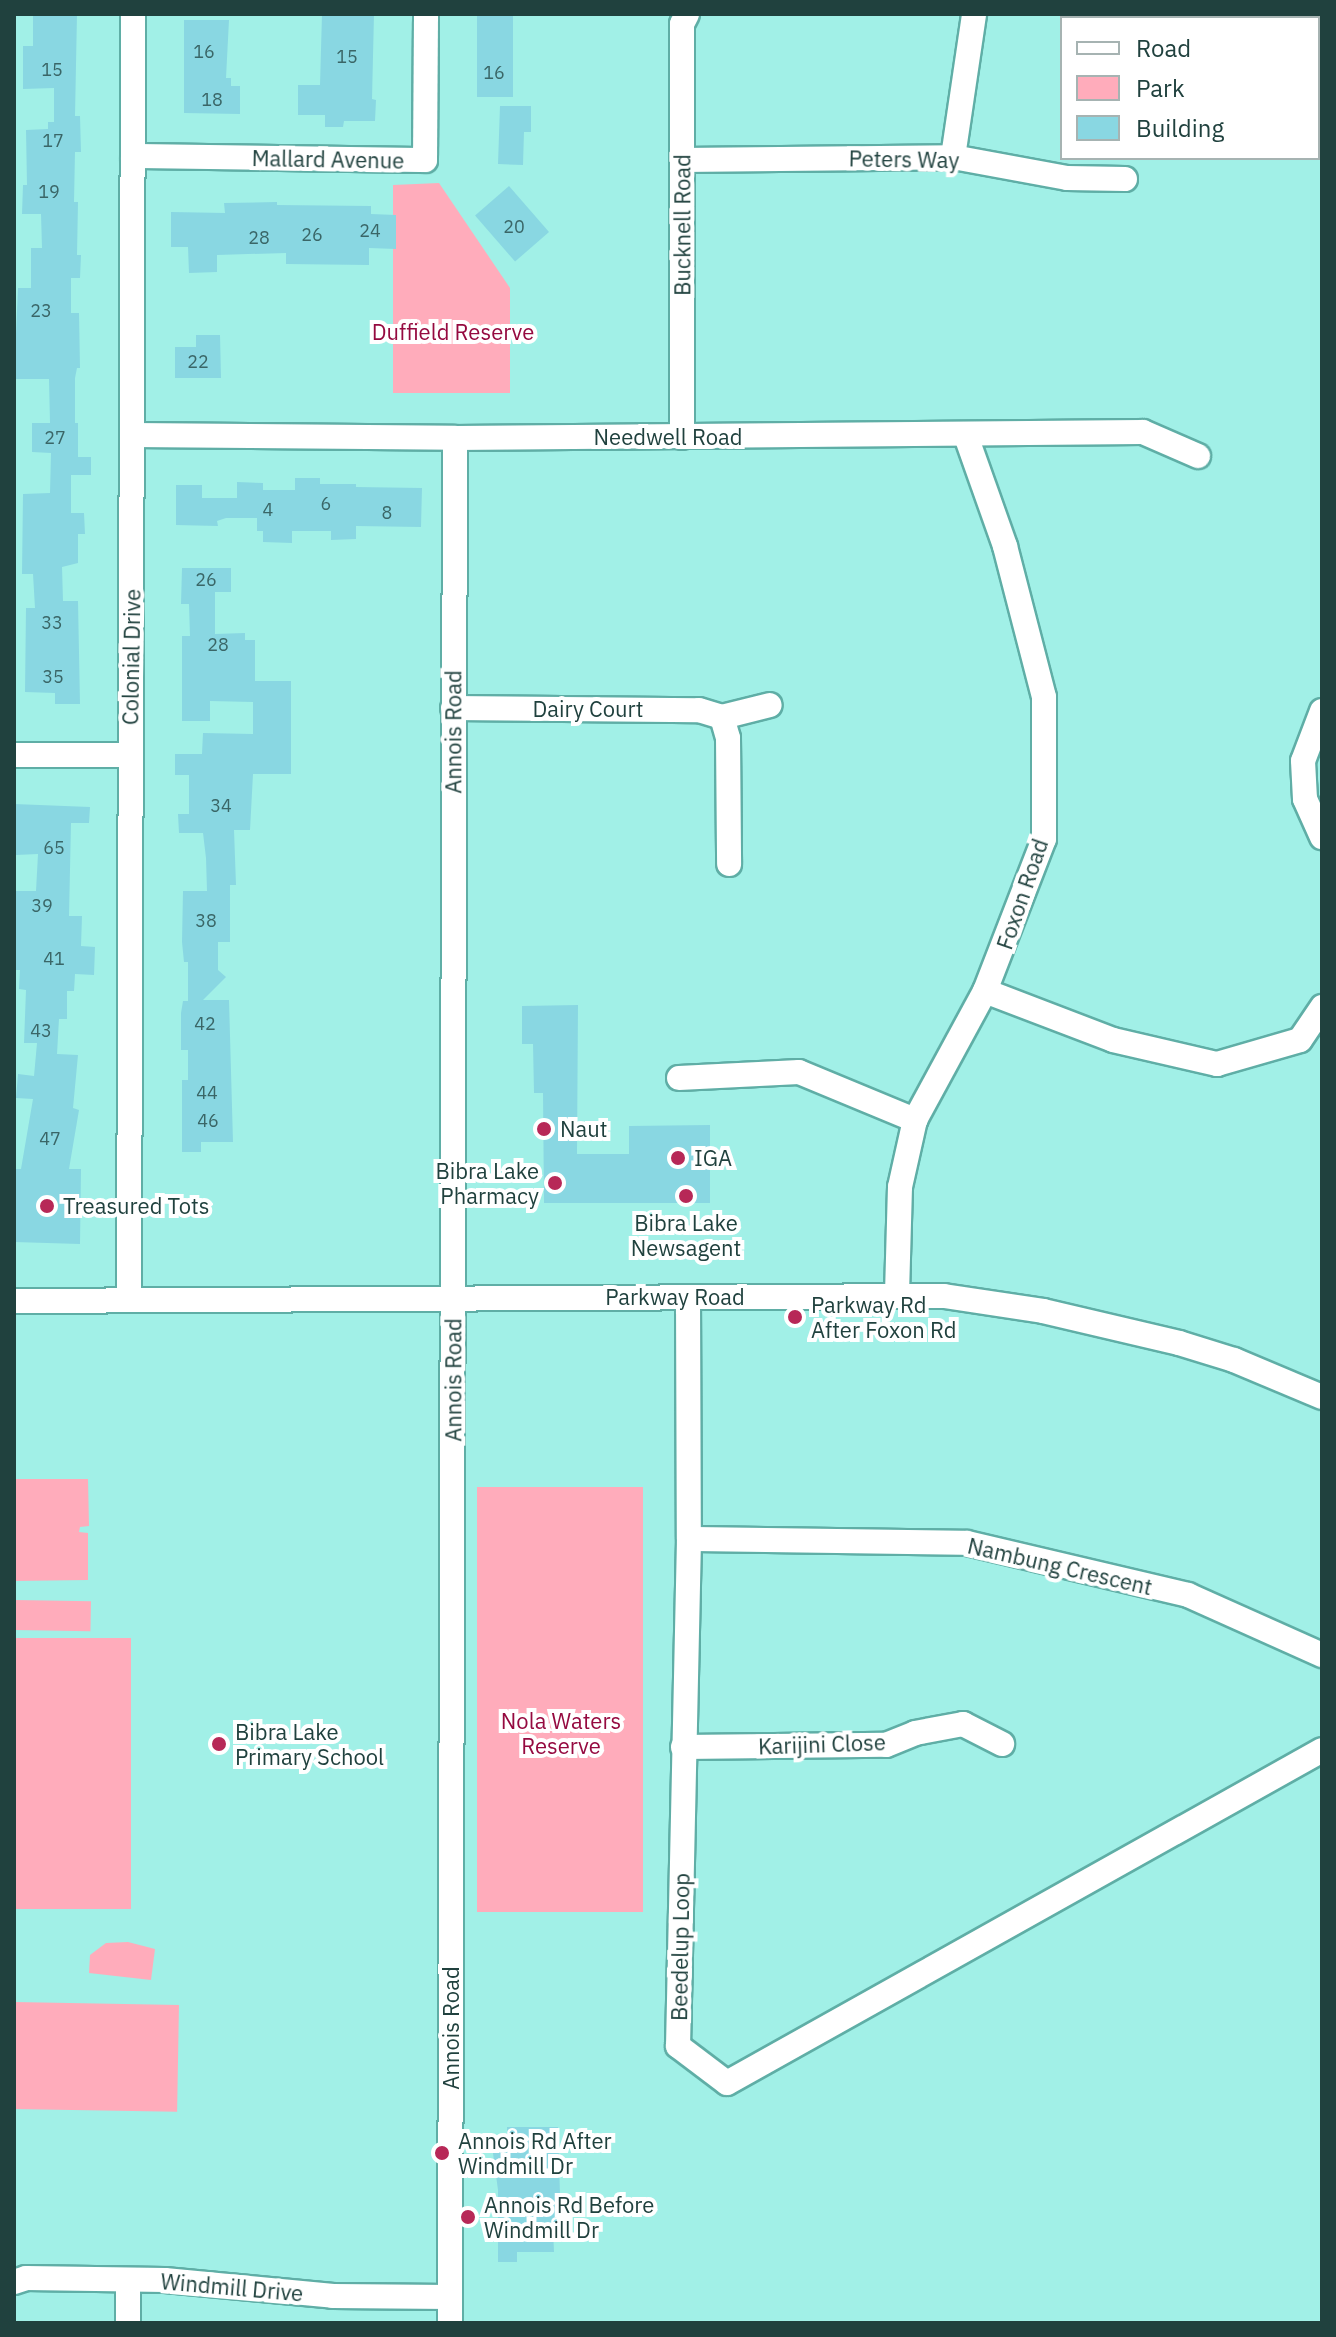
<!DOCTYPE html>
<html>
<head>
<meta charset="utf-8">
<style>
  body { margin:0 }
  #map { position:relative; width:1336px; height:2337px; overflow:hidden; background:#a1f0e7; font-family:"IBM Plex Sans",sans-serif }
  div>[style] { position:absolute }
  .green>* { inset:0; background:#ffacbb; transform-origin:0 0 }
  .building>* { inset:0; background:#89d7e2; transform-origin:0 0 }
  .roads { filter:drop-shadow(2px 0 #5faea6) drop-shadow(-2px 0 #5faea6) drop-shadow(0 2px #5faea6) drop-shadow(0 -2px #5faea6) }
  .minor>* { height:24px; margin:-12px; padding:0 12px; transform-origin:12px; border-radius:12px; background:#fff }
  .dots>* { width:22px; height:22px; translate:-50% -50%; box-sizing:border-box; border:4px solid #fff; border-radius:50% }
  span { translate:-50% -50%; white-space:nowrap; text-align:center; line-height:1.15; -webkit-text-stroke:8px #fff; paint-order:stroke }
  .number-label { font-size:18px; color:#3a6667 }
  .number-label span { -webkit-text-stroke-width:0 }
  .street-label { font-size:22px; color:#20413e }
  .park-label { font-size:22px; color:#950a40 }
  .poi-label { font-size:22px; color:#20413e }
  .left { translate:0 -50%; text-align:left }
  .right { translate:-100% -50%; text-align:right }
  .frame { position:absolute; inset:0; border:16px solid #20413e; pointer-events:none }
  .legend { position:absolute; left:1060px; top:16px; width:260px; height:144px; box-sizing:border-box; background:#fff; border:2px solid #a6b3b2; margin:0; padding:10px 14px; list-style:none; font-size:24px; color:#20413e }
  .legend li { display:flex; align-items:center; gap:16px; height:40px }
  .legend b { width:40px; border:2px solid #a6b3b2 }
</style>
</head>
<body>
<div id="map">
  <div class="green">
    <div style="clip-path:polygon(439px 183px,510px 288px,510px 393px,393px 393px,393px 185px)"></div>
    <div style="clip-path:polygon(14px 1479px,88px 1479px,89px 1526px,80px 1527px,79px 1532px,88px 1533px,88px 1580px,14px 1581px)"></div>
    <div style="left:643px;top:1487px;width:425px;height:166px;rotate:90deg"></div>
    <div style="left:14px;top:1600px;width:77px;height:30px;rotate:1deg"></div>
    <div style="left:14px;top:1638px;width:117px;height:271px"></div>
    <div style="clip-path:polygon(128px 1942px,155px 1949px,151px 1980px,89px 1973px,90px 1955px,106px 1943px)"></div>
    <div style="left:14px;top:2002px;width:165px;height:107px;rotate:1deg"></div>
  </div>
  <div class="building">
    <div style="clip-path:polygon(33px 14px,77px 14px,75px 116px,80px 116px,81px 152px,75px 152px,74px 202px,78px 202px,77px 255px,81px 255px,80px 278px,71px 278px,71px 313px,79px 313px,80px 368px,77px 368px,75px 378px,75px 423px,78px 423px,78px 457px,91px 457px,91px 475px,71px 475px,71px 513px,84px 513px,85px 534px,78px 534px,78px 563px,62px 567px,63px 601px,78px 601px,80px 704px,55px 704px,55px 693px,25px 692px,26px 608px,35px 608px,33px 574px,22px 574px,23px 494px,50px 493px,51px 453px,32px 452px,32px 423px,50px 423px,49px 379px,14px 379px,18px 288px,31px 288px,31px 248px,42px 248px,41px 214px,22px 214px,23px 185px,27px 185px,26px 130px,48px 129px,48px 122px,54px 122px,54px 88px,23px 89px,23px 46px,33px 46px)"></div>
    <div style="clip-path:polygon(322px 14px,374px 14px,372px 99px,376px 100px,375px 121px,344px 121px,343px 127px,325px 127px,325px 115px,298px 115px,298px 85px,320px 85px)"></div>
    <div style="left:477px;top:14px;width:36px;height:83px"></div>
    <div style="clip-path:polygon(184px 20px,229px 20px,226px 78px,231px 78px,231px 86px,240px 86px,240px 114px,184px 113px)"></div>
    <div style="clip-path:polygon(500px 106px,531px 106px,531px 132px,524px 132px,523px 165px,498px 164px)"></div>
    <div style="left:509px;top:186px;width:61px;height:45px;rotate:49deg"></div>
    <div style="clip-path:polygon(277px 202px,277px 205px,371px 206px,371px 214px,396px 215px,396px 249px,369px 248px,369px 265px,286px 264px,286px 253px,217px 255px,217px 272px,189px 273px,188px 247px,171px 247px,171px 212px,225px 213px,224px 203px)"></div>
    <div style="clip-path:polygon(196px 335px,220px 335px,221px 378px,175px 378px,175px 347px,196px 347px)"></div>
    <div style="clip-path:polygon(295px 478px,320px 478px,320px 484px,356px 484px,356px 487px,422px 488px,421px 527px,356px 526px,356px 539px,331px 540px,331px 531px,292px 531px,292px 543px,263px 542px,263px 531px,257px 531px,257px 518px,226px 518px,217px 521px,218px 526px,176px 525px,176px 485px,202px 485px,202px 498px,237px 498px,237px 482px,263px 483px,263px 490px,295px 490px)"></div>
    <div style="clip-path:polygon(182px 568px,231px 568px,231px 592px,215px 592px,215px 634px,245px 633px,245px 640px,255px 640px,255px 681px,291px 681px,291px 774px,253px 774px,250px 830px,234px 830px,236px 885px,230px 885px,230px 942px,218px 942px,218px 970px,226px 977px,203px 1000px,229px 1000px,233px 1142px,201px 1142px,201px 1152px,182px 1152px,182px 1080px,188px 1080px,188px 1050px,181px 1050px,181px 1013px,183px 1001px,188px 1001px,188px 962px,184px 962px,182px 942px,183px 891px,207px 891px,206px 858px,203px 833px,179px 833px,178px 814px,189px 814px,189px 775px,175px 775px,175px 754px,202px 754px,203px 733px,253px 734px,253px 702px,210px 701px,210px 721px,182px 721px,182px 636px,190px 636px,189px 604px,181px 604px)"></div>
    <div style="clip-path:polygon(14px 804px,90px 807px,89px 823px,71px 823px,69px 916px,82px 916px,81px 946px,95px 947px,94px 975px,75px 974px,74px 991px,67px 991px,67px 1019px,59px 1019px,57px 1054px,78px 1055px,73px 1108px,79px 1110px,69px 1169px,81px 1169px,80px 1244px,14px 1242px,14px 1169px,21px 1169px,33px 1099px,16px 1098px,18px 1074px,34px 1076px,37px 1043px,24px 1043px,26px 990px,19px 989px,20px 970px,14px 970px,14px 891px,36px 891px,38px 854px,16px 855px)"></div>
    <div style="clip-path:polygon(578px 1005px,577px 1154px,629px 1154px,629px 1126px,710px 1125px,710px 1203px,544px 1203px,543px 1093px,534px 1093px,533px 1044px,522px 1044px,522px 1006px)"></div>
    <div style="clip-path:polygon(507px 2127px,558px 2127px,561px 2229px,553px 2229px,554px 2252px,517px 2252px,517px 2262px,498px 2262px,498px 2190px,492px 2146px,507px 2146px)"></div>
  </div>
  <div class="roads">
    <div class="minor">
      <div style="left:133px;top:156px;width:292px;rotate:0.8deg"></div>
      <div style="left:425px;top:160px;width:146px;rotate:-89.6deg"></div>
      <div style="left:953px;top:157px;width:145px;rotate:-81.6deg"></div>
      <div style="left:682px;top:160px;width:271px;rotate:-0.6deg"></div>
      <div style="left:953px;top:157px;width:116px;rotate:10.4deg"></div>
      <div style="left:1067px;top:178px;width:58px;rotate:1deg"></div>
      <div style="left:133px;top:435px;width:322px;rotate:0.5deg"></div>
      <div style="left:455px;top:438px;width:688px;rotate:-0.5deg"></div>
      <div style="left:1143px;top:432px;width:60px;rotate:23.6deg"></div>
      <div style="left:682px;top:437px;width:413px;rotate:-90deg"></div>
      <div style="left:682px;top:24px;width:11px;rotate:-63deg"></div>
      <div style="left:453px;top:708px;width:246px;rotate:0.5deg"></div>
      <div style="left:699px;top:710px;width:24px;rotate:17deg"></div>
      <div style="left:722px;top:717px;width:22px;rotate:74deg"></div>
      <div style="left:728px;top:738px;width:126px;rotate:89.5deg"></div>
      <div style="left:1322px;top:711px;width:53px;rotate:110.8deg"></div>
      <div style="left:1303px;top:761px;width:38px;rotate:87deg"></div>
      <div style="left:1305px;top:799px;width:42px;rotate:65.9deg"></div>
      <div style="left:722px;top:717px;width:49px;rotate:-14deg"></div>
      <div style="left:14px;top:755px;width:116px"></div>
      <div style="left:985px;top:991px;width:137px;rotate:20.9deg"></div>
      <div style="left:1113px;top:1040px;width:107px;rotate:13deg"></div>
      <div style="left:1217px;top:1064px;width:86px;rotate:-16.1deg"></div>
      <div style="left:1300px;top:1040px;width:40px;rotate:-56deg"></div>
      <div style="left:679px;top:1078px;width:120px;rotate:-2.9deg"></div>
      <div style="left:799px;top:1072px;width:126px;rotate:22.5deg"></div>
      <div style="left:897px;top:1294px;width:107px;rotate:-88.4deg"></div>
      <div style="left:900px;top:1187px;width:69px;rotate:-77.4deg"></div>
      <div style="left:915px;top:1120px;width:147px;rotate:-61.5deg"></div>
      <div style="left:985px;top:991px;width:163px;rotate:-68.8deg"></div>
      <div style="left:1044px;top:839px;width:142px;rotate:-90deg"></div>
      <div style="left:1044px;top:697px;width:156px;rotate:-104.5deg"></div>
      <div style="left:1005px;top:546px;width:117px;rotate:-109.5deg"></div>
      <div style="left:688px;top:1298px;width:241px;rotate:89.8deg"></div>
      <div style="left:689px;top:1539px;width:507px;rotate:91.24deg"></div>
      <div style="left:678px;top:2046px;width:61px;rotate:37.1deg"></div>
      <div style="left:727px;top:2083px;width:682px;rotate:-29.23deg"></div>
      <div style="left:129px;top:1300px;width:1286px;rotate:-89.82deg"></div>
      <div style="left:14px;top:1301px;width:930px;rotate:-0.31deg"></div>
      <div style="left:944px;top:1296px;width:100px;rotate:8.6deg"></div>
      <div style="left:1043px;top:1311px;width:140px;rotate:13.2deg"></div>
      <div style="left:1179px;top:1343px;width:58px;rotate:17.2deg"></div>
      <div style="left:1234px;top:1360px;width:95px;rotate:22.8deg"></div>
      <div style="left:689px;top:1539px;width:278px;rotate:0.8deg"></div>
      <div style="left:967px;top:1543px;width:227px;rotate:13.2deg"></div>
      <div style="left:1188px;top:1595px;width:147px;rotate:24.1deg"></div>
      <div style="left:683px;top:1747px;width:203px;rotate:-0.6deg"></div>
      <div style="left:886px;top:1745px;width:31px;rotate:-22deg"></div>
      <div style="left:915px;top:1733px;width:49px;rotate:-10.6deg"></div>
      <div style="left:963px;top:1724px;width:44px;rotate:27.1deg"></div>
      <div style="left:128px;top:2280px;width:43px;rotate:90deg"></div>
      <div style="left:14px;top:2282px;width:13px;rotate:-18deg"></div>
      <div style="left:26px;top:2278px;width:139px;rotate:0.8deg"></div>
      <div style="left:165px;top:2280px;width:169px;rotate:5.4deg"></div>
      <div style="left:333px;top:2296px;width:117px;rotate:0.5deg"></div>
      <div style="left:450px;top:2323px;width:1885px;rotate:-89.85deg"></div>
    </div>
  </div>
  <div class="dots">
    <div style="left:544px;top:1129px;background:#b72857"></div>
    <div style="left:678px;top:1158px;background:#b72857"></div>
    <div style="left:555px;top:1183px;background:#b72857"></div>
    <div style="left:686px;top:1196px;background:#b72857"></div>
    <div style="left:47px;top:1206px;background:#b72857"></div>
    <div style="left:795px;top:1317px;background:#b72857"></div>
    <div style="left:219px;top:1744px;background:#b72857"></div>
    <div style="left:442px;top:2153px;background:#b72857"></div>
    <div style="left:468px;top:2217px;background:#b72857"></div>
  </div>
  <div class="number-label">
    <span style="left:204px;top:52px">16</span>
    <span style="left:347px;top:57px">15</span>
    <span style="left:52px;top:70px">15</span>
    <span style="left:494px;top:73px">16</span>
    <span style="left:212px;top:100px">18</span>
    <span style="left:53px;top:141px">17</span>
    <span style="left:49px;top:192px">19</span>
    <span style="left:514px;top:227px">20</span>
    <span style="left:370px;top:231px">24</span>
    <span style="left:312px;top:235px">26</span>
    <span style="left:259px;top:238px">28</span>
    <span style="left:41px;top:311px">23</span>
    <span style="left:198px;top:362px">22</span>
    <span style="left:55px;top:438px">27</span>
    <span style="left:326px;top:504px">6</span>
    <span style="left:268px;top:510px">4</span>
    <span style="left:387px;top:513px">8</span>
    <span style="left:206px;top:580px">26</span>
    <span style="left:52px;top:623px">33</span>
    <span style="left:218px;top:645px">28</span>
    <span style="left:53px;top:677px">35</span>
    <span style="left:221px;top:806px">34</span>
    <span style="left:54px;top:848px">65</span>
    <span style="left:42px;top:906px">39</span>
    <span style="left:206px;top:921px">38</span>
    <span style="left:54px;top:959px">41</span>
    <span style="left:205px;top:1024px">42</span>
    <span style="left:41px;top:1031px">43</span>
    <span style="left:207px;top:1093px">44</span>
    <span style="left:208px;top:1121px">46</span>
    <span style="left:50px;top:1139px">47</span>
  </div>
  <div class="street-label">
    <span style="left:328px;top:159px;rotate:1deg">Mallard Avenue</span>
    <span style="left:904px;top:159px;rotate:1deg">Peters Way</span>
    <span style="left:682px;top:225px;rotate:-90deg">Bucknell Road</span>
    <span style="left:668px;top:437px">Needwell Road</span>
    <span style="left:131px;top:657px;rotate:-89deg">Colonial Drive</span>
    <span style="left:588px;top:709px">Dairy Court</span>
    <span style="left:453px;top:732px;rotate:-90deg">Annois Road</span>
    <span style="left:1022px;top:894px;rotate:-71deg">Foxon Road</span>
    <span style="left:675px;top:1297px">Parkway Road</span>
    <span style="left:453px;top:1380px;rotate:-90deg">Annois Road</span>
    <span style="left:1060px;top:1566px;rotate:13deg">Nambung Crescent</span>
    <span style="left:822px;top:1744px;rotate:-2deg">Karijini Close</span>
    <span style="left:680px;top:1947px;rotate:-89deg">Beedelup Loop</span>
    <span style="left:451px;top:2028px;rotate:-90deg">Annois Road</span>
    <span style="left:232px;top:2287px;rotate:5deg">Windmill Drive</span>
  </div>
  <div class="park-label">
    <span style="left:453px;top:332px">Duffield Reserve</span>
    <span style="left:561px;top:1733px">Nola Waters<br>Reserve</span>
  </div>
  <div class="poi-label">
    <span class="left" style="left:560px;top:1129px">Naut</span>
    <span class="left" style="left:694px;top:1158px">IGA</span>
    <span class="right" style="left:539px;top:1183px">Bibra Lake<br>Pharmacy</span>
    <span class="left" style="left:63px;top:1206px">Treasured Tots</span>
    <span style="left:686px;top:1235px">Bibra Lake<br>Newsagent</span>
    <span class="left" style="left:811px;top:1317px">Parkway Rd<br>After Foxon Rd</span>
    <span class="left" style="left:235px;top:1744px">Bibra Lake<br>Primary School</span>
    <span class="left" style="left:458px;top:2153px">Annois Rd After<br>Windmill Dr</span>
    <span class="left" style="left:484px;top:2217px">Annois Rd Before<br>Windmill Dr</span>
  </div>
  <div class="frame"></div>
  <ul class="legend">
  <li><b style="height:10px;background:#fff"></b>Road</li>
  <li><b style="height:22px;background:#ffacbb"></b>Park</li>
  <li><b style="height:22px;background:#89d7e2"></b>Building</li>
  </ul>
</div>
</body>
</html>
